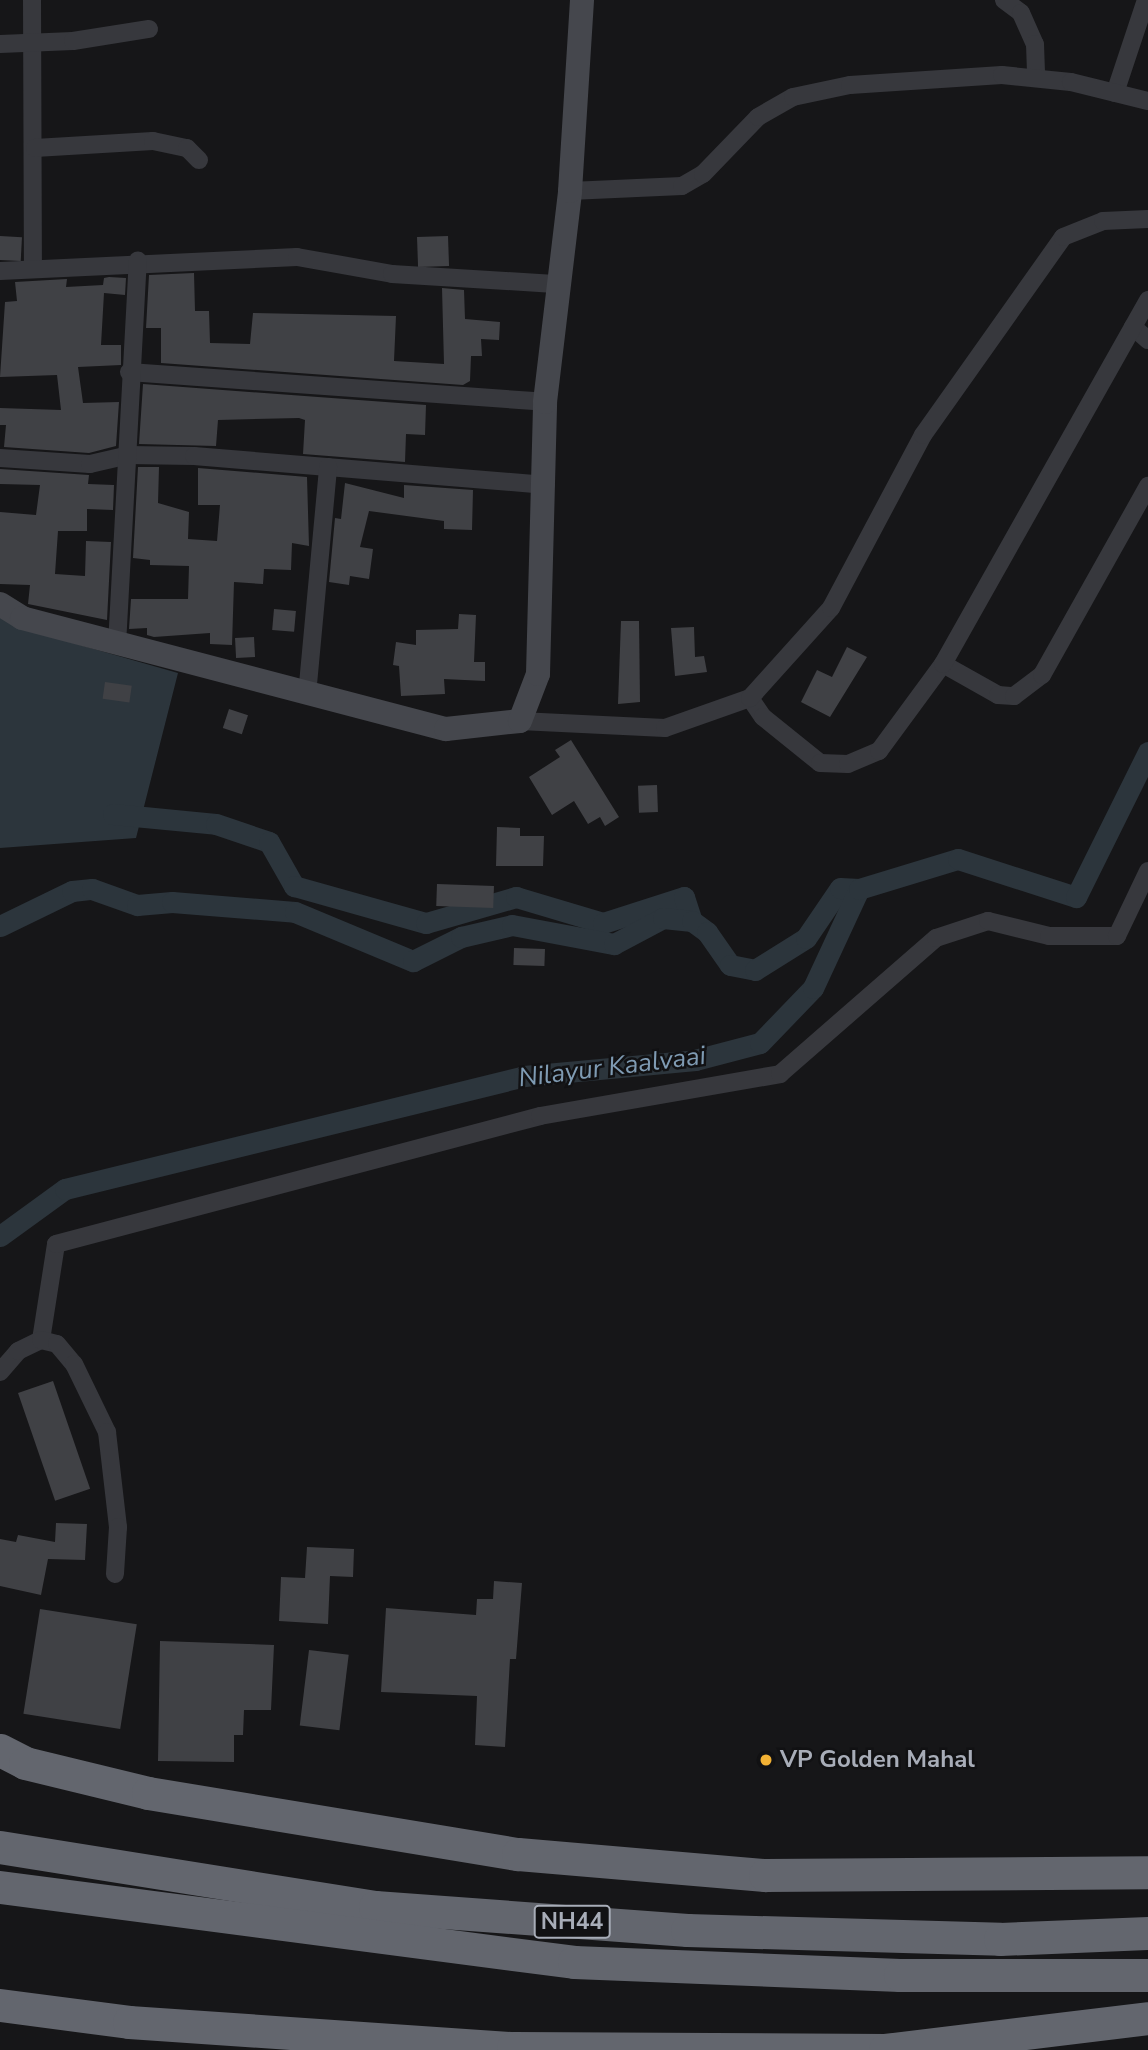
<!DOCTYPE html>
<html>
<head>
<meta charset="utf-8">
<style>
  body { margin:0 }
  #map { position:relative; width:1148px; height:2050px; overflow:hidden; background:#161618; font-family:"Nunito Sans",sans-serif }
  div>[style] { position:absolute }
  .water>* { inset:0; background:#2c353c }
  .canal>* { height:21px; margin:-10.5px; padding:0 10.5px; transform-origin:10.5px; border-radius:10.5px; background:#2c353c }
  .building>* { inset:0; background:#404145; transform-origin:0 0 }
  .street>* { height:18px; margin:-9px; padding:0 9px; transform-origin:9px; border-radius:9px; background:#37383d }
  .secondary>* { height:24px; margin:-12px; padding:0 12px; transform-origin:12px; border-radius:12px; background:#45474d }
  .highway>* { height:33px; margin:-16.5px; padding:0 16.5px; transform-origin:16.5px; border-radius:16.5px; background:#63666e }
  .dots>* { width:19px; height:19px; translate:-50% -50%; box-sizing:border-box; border:4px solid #111113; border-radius:50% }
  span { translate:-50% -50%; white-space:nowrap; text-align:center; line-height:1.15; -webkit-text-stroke:5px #111113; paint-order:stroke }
  .shield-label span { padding:2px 5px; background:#111113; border:2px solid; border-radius:5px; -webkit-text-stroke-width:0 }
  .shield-label { font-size:23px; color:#a8adb8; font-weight:700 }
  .poi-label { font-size:24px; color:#a8adb8; font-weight:700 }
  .left { translate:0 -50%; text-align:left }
  .water-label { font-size:26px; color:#7f9bb3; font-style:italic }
</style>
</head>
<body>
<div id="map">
  <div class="water">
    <div style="clip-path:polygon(0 614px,24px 629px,178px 673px,136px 838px,0 848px)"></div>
  </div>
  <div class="canal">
    <div style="left:113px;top:814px;width:103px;rotate:5.5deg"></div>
    <div style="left:216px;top:824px;width:56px;rotate:18.8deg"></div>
    <div style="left:269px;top:842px;width:51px;rotate:60.4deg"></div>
    <div style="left:294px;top:886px;width:137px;rotate:15.7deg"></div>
    <div style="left:426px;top:923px;width:94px;rotate:-16.1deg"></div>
    <div style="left:516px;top:897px;width:91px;rotate:16.6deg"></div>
    <div style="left:603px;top:923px;width:85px;rotate:-17.8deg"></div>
    <div style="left:684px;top:897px;width:25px;rotate:72deg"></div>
    <div style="left:0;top:926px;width:80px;rotate:-25.9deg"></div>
    <div style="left:72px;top:891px;width:20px;rotate:-6deg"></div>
    <div style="left:92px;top:889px;width:48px;rotate:19.6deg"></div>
    <div style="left:137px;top:905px;width:35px;rotate:-5deg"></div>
    <div style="left:172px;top:902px;width:123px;rotate:4.6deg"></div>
    <div style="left:295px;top:912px;width:128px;rotate:22.6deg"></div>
    <div style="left:413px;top:961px;width:54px;rotate:-26.6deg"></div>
    <div style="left:461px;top:937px;width:52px;rotate:-13.2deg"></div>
    <div style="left:512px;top:925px;width:104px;rotate:10.6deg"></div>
    <div style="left:614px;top:944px;width:55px;rotate:-28deg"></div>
    <div style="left:663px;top:918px;width:29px;rotate:6deg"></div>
    <div style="left:692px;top:921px;width:19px;rotate:36deg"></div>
    <div style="left:707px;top:932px;width:40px;rotate:55.1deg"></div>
    <div style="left:730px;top:965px;width:25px;rotate:11deg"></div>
    <div style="left:755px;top:970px;width:60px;rotate:-32.1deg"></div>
    <div style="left:806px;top:938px;width:60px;rotate:-55.8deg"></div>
    <div style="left:840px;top:888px;width:19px;rotate:3deg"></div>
    <div style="left:0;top:1236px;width:80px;rotate:-35.9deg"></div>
    <div style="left:65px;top:1189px;width:473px;rotate:-13.8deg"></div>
    <div style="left:524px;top:1076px;width:172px;rotate:-5.3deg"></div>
    <div style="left:695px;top:1060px;width:67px;rotate:-14.7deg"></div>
    <div style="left:760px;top:1043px;width:76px;rotate:-46.1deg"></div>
    <div style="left:813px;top:988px;width:109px;rotate:-65.1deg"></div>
    <div style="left:859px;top:889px;width:103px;rotate:-16.9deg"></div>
    <div style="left:958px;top:859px;width:124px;rotate:17.9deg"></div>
    <div style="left:1076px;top:897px;width:162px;rotate:-63.6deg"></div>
  </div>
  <div class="building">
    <div style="left:0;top:236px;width:22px;height:24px;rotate:3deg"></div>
    <div style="left:448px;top:236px;width:30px;height:31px;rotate:88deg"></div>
    <div style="clip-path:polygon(194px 273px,195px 311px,209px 311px,210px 343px,250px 344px,253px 313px,396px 316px,394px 361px,444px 364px,442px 288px,464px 290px,465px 319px,500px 322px,499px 340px,481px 339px,482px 356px,471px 356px,470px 381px,463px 385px,161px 363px,161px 328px,146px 328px,149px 275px)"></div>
    <div style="clip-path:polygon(109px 277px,126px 278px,125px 295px,104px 293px,101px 345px,121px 345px,121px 365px,78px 367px,83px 403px,119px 402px,116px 446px,89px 453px,4px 447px,6px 425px,0 425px,0 408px,61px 410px,57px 375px,0 377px,5px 302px,17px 301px,15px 282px,67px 279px,66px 287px,103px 285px,104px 278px)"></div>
    <div style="clip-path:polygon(143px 384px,426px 405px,425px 435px,406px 434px,405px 462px,303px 454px,305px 420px,299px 418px,218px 420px,216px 446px,139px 444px)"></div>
    <div style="clip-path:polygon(138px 467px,159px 467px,158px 503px,189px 512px,188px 539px,217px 541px,220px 505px,198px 505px,198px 468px,307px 477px,309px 546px,292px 543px,291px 570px,264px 569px,263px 584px,234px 582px,232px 645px,210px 644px,210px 633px,154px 637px,147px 635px,147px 628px,129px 629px,131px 599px,188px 599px,189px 566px,150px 565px,150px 560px,133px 558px)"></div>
    <div style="clip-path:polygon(0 469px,89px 475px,88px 484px,114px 485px,113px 510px,87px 509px,87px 531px,58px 531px,55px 574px,85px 576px,86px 541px,111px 542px,107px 620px,28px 604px,30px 585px,0 584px,0 512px,36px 515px,40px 485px,0 484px)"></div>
    <div style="clip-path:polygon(345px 483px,404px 498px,404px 485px,473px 490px,472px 530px,444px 529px,444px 521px,369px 511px,360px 547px,373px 549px,369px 579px,350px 576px,349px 585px,329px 582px,335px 518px,341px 519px)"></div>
    <div style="left:274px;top:609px;width:22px;height:21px;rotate:5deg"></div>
    <div style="clip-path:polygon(459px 614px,476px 615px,474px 662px,485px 662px,485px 681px,444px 679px,445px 694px,401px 696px,399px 666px,393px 665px,396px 642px,416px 645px,416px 630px,458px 629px)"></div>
    <div style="clip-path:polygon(621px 621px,639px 621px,640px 702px,618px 704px)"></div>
    <div style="clip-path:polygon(694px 627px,695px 657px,704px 656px,707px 672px,675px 676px,671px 628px)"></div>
    <div style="left:254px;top:637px;width:20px;height:19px;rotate:87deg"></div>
    <div style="clip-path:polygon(847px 647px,867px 657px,830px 717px,801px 702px,817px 670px,832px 677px)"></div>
    <div style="left:105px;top:682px;width:27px;height:17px;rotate:8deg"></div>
    <div style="left:229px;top:709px;width:20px;height:20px;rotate:18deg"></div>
    <div style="clip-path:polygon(571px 740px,619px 817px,605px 826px,600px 817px,588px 824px,574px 801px,552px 815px,529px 777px,560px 757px,555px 750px)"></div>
    <div style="left:657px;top:785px;width:27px;height:19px;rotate:88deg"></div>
    <div style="clip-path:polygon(497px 827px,520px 828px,520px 836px,544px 836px,543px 866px,496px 866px)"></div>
    <div style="left:437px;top:884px;width:57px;height:22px;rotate:2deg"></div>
    <div style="left:514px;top:948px;width:31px;height:17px;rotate:2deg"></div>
    <div style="left:53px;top:1381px;width:114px;height:37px;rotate:71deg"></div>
    <div style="clip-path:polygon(56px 1523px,87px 1524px,85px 1560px,48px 1559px,41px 1595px,0 1586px,0 1539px,16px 1542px,18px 1535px,55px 1542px)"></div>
    <div style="clip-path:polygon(307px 1547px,354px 1549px,353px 1577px,330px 1576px,328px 1624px,279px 1621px,281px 1577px,305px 1578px)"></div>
    <div style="clip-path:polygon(494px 1581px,522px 1583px,516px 1659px,510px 1659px,505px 1747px,475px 1745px,477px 1696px,381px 1692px,386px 1608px,476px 1615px,477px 1599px,493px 1599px)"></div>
    <div style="left:40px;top:1609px;width:98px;height:106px;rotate:9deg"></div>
    <div style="clip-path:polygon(160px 1641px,274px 1645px,271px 1710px,244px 1710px,243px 1735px,234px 1735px,234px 1762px,158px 1761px)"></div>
    <div style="left:309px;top:1650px;width:40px;height:76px;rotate:7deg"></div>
  </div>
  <div class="street">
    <div style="left:32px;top:0;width:269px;rotate:89.8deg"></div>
    <div style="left:1004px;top:0;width:21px;rotate:37deg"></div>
    <div style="left:1021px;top:13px;width:34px;rotate:66deg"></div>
    <div style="left:1035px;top:44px;width:34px;rotate:88deg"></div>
    <div style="left:0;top:44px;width:73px;rotate:-2.4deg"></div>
    <div style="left:73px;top:41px;width:77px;rotate:-9deg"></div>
    <div style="left:1115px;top:93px;width:98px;rotate:-71.6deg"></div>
    <div style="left:35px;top:148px;width:118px;rotate:-3.4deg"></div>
    <div style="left:153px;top:141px;width:35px;rotate:12deg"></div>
    <div style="left:187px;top:148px;width:17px;rotate:45deg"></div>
    <div style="left:570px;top:191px;width:112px;rotate:-2.6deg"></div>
    <div style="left:682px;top:186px;width:24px;rotate:-30deg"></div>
    <div style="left:703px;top:174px;width:79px;rotate:-46deg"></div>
    <div style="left:758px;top:117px;width:40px;rotate:-29.7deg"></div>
    <div style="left:793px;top:97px;width:58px;rotate:-11.9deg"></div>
    <div style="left:850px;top:85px;width:152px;rotate:-3.8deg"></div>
    <div style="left:1002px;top:75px;width:69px;rotate:5.8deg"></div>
    <div style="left:1071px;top:82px;width:79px;rotate:13.9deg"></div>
    <div style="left:0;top:271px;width:297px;rotate:-2.7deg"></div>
    <div style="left:297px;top:257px;width:97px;rotate:10.1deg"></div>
    <div style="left:392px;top:274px;width:163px;rotate:3.5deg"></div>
    <div style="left:1133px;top:327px;width:20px;rotate:41deg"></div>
    <div style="left:129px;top:372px;width:417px;rotate:4.1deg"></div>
    <div style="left:0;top:458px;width:90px;rotate:3.8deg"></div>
    <div style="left:90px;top:464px;width:39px;rotate:-13deg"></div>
    <div style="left:128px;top:455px;width:66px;rotate:0.9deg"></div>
    <div style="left:194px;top:456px;width:353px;rotate:4.7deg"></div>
    <div style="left:117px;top:645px;width:385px;rotate:-86.9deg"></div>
    <div style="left:943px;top:664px;width:63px;rotate:29.4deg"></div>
    <div style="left:998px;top:695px;width:16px;rotate:4deg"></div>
    <div style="left:1014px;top:696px;width:35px;rotate:-37deg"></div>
    <div style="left:1042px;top:675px;width:217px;rotate:-60.7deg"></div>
    <div style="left:307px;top:695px;width:229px;rotate:-84.7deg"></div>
    <div style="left:750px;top:698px;width:23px;rotate:56deg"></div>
    <div style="left:763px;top:717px;width:73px;rotate:38.9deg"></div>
    <div style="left:820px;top:763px;width:28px;rotate:2deg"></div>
    <div style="left:848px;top:764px;width:34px;rotate:-23deg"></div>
    <div style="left:879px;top:751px;width:108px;rotate:-53.7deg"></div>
    <div style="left:943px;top:664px;width:418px;rotate:-60.6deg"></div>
    <div style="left:520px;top:721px;width:145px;rotate:2.8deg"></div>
    <div style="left:665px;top:728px;width:90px;rotate:-19.4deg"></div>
    <div style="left:750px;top:698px;width:121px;rotate:-48deg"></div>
    <div style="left:831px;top:608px;width:196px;rotate:-62deg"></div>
    <div style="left:923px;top:435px;width:242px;rotate:-54.7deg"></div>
    <div style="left:1063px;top:237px;width:43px;rotate:-21.8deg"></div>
    <div style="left:1103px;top:221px;width:45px;rotate:-2.5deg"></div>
    <div style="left:41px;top:1340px;width:97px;rotate:-81.1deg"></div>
    <div style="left:56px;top:1244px;width:501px;rotate:-14.81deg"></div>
    <div style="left:540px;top:1116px;width:244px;rotate:-9.9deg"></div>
    <div style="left:780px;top:1074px;width:207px;rotate:-41.1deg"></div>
    <div style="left:936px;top:938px;width:55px;rotate:-18.1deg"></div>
    <div style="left:988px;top:921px;width:63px;rotate:13.8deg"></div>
    <div style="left:1049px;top:936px;width:68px"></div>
    <div style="left:1117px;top:936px;width:72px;rotate:-64.5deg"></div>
    <div style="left:0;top:1372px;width:28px;rotate:-49deg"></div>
    <div style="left:18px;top:1351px;width:25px;rotate:-26deg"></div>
    <div style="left:41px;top:1340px;width:16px;rotate:14deg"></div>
    <div style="left:57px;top:1344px;width:26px;rotate:50deg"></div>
    <div style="left:74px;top:1364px;width:76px;rotate:64.1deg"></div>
    <div style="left:107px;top:1432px;width:96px;rotate:83.4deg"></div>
    <div style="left:118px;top:1527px;width:47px;rotate:93.7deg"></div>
  </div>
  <div class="secondary">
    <div style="left:0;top:604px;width:26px;rotate:32deg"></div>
    <div style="left:22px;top:618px;width:438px;rotate:14.7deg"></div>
    <div style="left:446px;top:729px;width:74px;rotate:-6.2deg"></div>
    <div style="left:520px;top:721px;width:50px;rotate:-69deg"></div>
    <div style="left:538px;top:674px;width:272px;rotate:-88.5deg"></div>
    <div style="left:545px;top:402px;width:212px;rotate:-83.2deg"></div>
    <div style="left:570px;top:191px;width:191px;rotate:-86.4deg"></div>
  </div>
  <div class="highway">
    <div style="left:0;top:1750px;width:28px;rotate:27deg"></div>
    <div style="left:25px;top:1763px;width:127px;rotate:13.7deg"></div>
    <div style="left:148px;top:1793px;width:375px;rotate:9.4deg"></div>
    <div style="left:518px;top:1854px;width:248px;rotate:4.9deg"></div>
    <div style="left:765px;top:1875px;width:383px;rotate:-0.4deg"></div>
    <div style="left:0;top:1847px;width:380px;rotate:9.1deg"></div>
    <div style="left:375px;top:1907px;width:313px;rotate:4.2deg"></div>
    <div style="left:687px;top:1930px;width:313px;rotate:1.6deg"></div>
    <div style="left:1000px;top:1939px;width:148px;rotate:-2.3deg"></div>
    <div style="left:0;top:1887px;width:579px;rotate:7.44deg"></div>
    <div style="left:574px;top:1962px;width:326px;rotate:2.3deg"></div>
    <div style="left:900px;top:1975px;width:248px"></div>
    <div style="left:0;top:2005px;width:130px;rotate:7.5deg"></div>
    <div style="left:129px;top:2022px;width:385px;rotate:3.9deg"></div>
    <div style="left:513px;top:2048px;width:372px;rotate:0.3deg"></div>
    <div style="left:885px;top:2050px;width:265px;rotate:-6.9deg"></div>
  </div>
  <div class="dots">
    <div style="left:766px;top:1760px;background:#f2b134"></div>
  </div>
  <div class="shield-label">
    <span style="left:572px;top:1922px">NH44</span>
  </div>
  <div class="poi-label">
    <span class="left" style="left:780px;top:1760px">VP Golden Mahal</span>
  </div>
  <div class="water-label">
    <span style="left:612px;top:1067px;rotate:-7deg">Nilayur Kaalvaai</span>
  </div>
</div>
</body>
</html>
